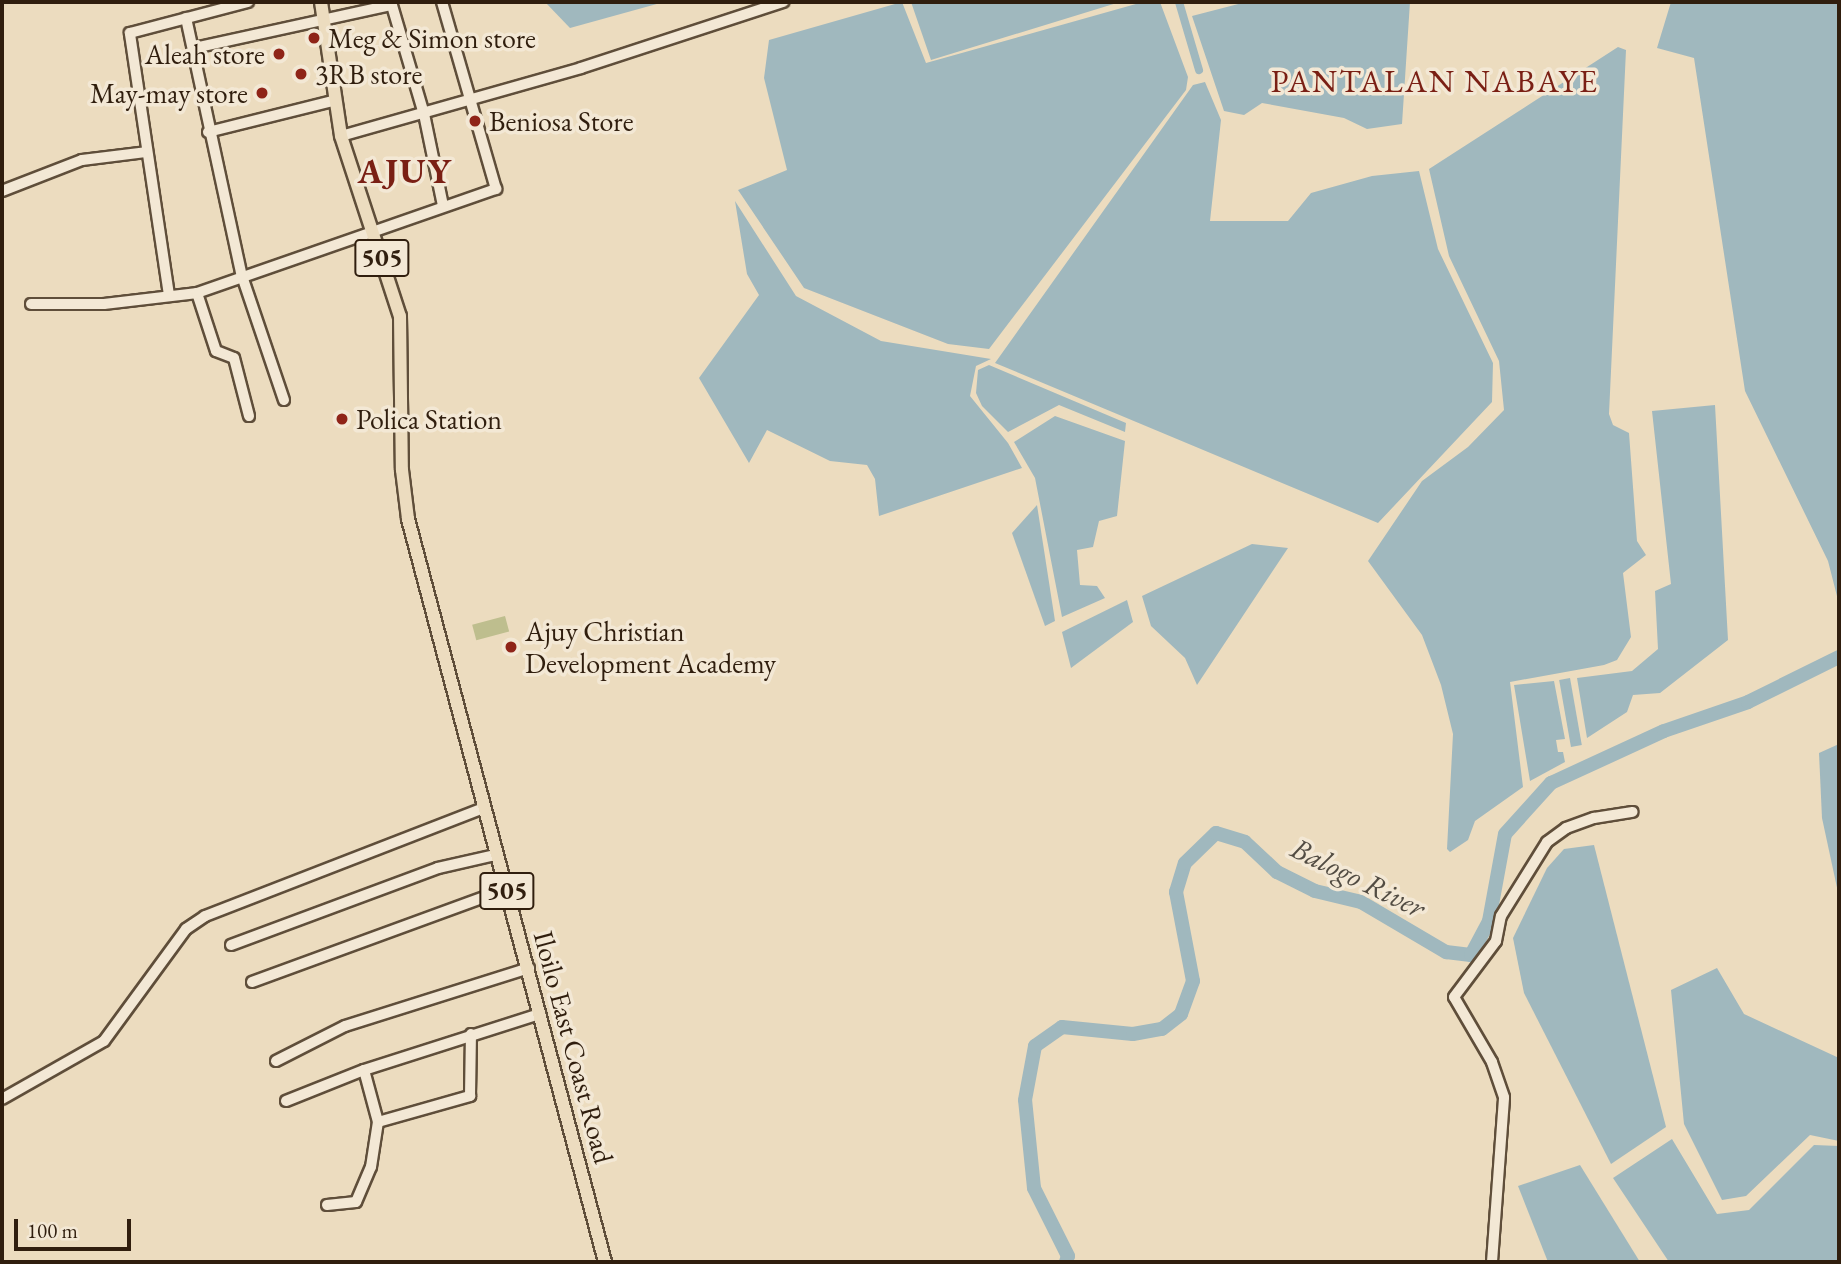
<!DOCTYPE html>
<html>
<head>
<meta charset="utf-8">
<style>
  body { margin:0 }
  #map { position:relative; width:1841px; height:1264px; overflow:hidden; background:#ecdcbf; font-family:"EB Garamond",serif }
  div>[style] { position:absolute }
  .green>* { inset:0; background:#bebe8e; transform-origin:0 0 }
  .water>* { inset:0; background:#a0b8be; transform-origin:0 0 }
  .canal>* { height:8px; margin:-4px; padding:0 4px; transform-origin:4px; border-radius:4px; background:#a0b8be }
  .river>* { height:14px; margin:-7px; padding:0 7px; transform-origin:7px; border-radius:7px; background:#a0b8be }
  .roads { filter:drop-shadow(2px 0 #5f4e3a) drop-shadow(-2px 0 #5f4e3a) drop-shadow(0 2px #5f4e3a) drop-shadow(0 -2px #5f4e3a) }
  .minor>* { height:10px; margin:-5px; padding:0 5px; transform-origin:5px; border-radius:5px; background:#f3e8d5 }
  .major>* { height:12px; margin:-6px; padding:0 6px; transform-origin:6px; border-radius:6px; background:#ecdcbf }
  .dots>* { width:19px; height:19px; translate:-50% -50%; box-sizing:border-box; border:4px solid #f3e8d5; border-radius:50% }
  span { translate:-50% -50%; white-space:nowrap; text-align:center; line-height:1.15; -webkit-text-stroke:7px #f3e8d5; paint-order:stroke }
  .shield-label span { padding:2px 5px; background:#f3e8d5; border:2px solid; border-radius:5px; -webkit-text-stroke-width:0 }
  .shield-label { font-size:26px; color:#301e0e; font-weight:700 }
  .poi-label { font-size:28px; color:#301e0e }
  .left { translate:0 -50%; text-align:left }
  .right { translate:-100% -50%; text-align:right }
  .street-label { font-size:28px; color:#301e0e }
  .water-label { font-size:30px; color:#524c43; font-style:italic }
  .quarter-label { font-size:32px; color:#7a1f14; letter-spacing:2px }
  .district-label { font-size:35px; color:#7a1f14; font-weight:700; letter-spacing:2px }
  .frame { position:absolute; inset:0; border:4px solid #301e0e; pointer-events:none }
  .scale { position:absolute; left:14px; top:1219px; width:117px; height:32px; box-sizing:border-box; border:4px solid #301e0e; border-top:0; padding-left:9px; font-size:21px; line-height:24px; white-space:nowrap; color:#301e0e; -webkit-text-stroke:5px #f3e8d5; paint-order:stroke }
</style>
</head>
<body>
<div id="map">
  <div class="green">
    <div style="left:505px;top:616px;width:16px;height:34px;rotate:75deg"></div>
  </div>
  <div class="water">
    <div style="clip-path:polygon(545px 2px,664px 2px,570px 28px)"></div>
    <div style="clip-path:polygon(902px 2px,926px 63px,1143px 2px,1160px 2px,1188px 77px,1186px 90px,989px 349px,948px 344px,804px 288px,738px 190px,787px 170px,764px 78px,769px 40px)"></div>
    <div style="clip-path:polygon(911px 2px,1120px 2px,931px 60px)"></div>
    <div style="clip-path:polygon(1246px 2px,1410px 2px,1402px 124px,1367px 129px,1344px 118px,1262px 103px,1244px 115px,1224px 111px,1192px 16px)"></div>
    <div style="clip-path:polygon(1671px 2px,1839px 2px,1839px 604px,1828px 561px,1745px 391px,1694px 58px,1657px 48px)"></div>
    <div style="clip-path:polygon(1618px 47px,1626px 50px,1609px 414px,1613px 425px,1629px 433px,1637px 541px,1646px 555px,1623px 573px,1631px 637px,1617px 660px,1604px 665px,1510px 682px,1523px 787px,1475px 821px,1468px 840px,1450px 852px,1447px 849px,1453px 734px,1441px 685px,1422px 635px,1368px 561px,1422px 481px,1468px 447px,1504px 410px,1499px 361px,1449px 256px,1429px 169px)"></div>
    <div style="clip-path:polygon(1205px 82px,1221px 120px,1210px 221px,1288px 221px,1311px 193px,1372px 176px,1419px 171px,1438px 249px,1493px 363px,1492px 402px,1378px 523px,995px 363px,1193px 85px)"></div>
    <div style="clip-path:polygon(735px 201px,796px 296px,881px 341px,991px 359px,976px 366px,970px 396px,1008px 443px,1022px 468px,879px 516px,875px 479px,867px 465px,830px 461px,767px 430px,749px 463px,699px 378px,759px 295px,747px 274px)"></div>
    <div style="clip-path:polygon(989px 365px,1126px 423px,1125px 432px,1059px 405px,1008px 432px,982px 406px,976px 393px,978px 370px)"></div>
    <div style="clip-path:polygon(1715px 405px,1728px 640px,1660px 693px,1633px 695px,1627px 712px,1587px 738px,1577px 678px,1632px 671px,1658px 649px,1655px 591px,1671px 584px,1652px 411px)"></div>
    <div style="clip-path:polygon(1055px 416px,1125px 441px,1117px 516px,1099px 521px,1093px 547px,1077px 550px,1080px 585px,1097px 586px,1105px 598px,1062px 617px,1035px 478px,1014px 442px)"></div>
    <div style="clip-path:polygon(1037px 505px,1055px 621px,1045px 626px,1012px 533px)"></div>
    <div style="clip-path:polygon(1252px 544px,1288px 548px,1197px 685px,1185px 658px,1151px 626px,1142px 596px)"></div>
    <div style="clip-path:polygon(1127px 600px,1133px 622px,1071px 668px,1062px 632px)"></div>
    <div style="left:1570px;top:678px;width:68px;height:11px;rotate:80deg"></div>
    <div style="clip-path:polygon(1554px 681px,1565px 739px,1556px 740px,1558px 752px,1563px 752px,1565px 762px,1530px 781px,1514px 685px)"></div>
    <div style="clip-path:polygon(1839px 744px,1839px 897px,1822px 818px,1819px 753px)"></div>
    <div style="clip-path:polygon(1594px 845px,1666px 1127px,1611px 1164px,1524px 993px,1513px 938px,1547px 868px,1564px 849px)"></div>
    <div style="clip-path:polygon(1717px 968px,1744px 1014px,1839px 1058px,1839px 1141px,1810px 1135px,1746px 1196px,1722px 1200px,1684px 1124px,1671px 990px)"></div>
    <div style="clip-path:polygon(1672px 1139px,1717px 1214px,1749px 1210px,1814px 1145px,1839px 1146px,1839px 1262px,1669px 1262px,1613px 1178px)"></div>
    <div style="clip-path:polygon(1580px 1165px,1640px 1262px,1548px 1262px,1518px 1186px)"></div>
  </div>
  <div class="canal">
    <div style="left:1179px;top:2px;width:71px;rotate:73.6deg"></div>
  </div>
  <div class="river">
    <div style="left:1066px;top:1262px;width:6px;rotate:-72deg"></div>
    <div style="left:1068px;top:1256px;width:76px;rotate:-116.6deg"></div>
    <div style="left:1034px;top:1188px;width:88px;rotate:-95.8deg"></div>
    <div style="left:1025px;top:1100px;width:55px;rotate:-79.5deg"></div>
    <div style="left:1035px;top:1046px;width:33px;rotate:-35deg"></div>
    <div style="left:1062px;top:1027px;width:71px;rotate:5.6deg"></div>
    <div style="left:1133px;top:1034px;width:29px;rotate:-10deg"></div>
    <div style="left:1162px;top:1029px;width:24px;rotate:-38deg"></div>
    <div style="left:1181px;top:1014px;width:35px;rotate:-70deg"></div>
    <div style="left:1193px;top:981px;width:91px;rotate:-100.8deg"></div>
    <div style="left:1176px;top:892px;width:30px;rotate:-73deg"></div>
    <div style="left:1185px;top:863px;width:43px;rotate:-44.1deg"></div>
    <div style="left:1216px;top:833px;width:30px;rotate:17deg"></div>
    <div style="left:1245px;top:842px;width:44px;rotate:43.2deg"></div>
    <div style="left:1277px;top:872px;width:42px;rotate:26.6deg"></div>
    <div style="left:1315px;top:891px;width:47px;rotate:13.4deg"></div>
    <div style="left:1361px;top:902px;width:99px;rotate:30.5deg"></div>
    <div style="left:1446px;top:952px;width:25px;rotate:7deg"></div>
    <div style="left:1471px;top:955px;width:38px;rotate:-62deg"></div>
    <div style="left:1489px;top:921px;width:88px;rotate:-79.6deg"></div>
    <div style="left:1505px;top:834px;width:69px;rotate:-48deg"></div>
    <div style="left:1551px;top:783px;width:124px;rotate:-24.7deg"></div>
    <div style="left:1664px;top:731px;width:89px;rotate:-19deg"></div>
    <div style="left:1748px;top:702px;width:102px;rotate:-26.3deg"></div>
  </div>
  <div class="roads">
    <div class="minor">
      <div style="left:391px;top:2px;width:117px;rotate:73.6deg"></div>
      <div style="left:424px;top:114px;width:94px;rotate:78.3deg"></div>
      <div style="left:186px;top:18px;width:264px;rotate:77.8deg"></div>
      <div style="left:242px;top:276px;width:131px;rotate:71.3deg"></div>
      <div style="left:194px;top:48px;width:202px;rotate:-12.3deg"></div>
      <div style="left:208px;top:132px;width:132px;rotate:-14deg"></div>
      <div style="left:341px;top:136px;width:249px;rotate:-15.8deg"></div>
      <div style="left:581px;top:68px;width:213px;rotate:-18.1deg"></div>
      <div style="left:2px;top:191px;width:86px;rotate:-21.2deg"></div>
      <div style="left:82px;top:160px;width:64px;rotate:-7.1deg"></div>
      <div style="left:197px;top:293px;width:61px;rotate:71.9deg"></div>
      <div style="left:216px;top:351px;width:19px;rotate:21deg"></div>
      <div style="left:234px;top:358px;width:60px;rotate:75.5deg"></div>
      <div style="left:169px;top:295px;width:265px;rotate:-98.5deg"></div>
      <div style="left:130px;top:33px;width:122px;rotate:-14.7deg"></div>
      <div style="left:31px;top:304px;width:73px"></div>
      <div style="left:104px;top:304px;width:94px;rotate:-6.7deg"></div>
      <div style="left:197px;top:293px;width:317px;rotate:-19.2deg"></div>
      <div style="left:496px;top:189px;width:195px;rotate:-106.1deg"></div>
      <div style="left:231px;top:945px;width:221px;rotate:-20.4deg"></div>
      <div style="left:438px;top:868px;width:58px;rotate:-12.8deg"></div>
      <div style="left:252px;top:982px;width:270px;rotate:-20.1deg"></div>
      <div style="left:276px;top:1061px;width:77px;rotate:-26.9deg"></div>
      <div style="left:345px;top:1026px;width:193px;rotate:-17.5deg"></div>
      <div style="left:364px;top:1070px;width:54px;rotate:74.9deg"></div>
      <div style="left:2px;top:1099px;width:117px;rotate:-29.6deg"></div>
      <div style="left:104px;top:1041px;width:139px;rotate:-53.8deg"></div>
      <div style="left:186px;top:929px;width:23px;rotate:-34deg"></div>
      <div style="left:205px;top:916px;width:299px;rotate:-21.2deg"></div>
      <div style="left:286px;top:1101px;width:84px;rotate:-21.7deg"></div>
      <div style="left:364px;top:1070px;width:185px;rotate:-17.7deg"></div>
      <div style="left:327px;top:1205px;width:29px;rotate:-6deg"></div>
      <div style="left:356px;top:1202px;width:38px;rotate:-67deg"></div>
      <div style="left:371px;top:1167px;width:46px;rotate:-81.2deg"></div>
      <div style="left:378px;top:1122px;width:96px;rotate:-15.8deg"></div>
      <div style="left:470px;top:1096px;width:62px;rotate:-89.1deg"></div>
      <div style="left:1492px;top:1262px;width:165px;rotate:-85.8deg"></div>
      <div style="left:1504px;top:1097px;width:37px;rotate:-109deg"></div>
      <div style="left:1492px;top:1062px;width:75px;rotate:-120.3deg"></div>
      <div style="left:1454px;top:997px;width:70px;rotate:-53.1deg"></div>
      <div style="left:1496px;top:941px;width:25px;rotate:-79deg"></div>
      <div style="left:1501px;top:916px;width:87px;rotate:-58.1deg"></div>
      <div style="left:1547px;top:842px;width:24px;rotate:-36deg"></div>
      <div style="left:1566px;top:828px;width:30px;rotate:-20deg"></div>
      <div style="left:1594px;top:818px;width:39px;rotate:-9deg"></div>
    </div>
    <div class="major">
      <div style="left:321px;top:2px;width:135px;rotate:81.5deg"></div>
      <div style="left:341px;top:136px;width:189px;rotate:71.9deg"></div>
      <div style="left:400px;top:316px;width:154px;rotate:89.3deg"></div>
      <div style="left:402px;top:470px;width:49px;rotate:83deg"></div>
      <div style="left:408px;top:519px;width:769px;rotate:75.15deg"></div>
    </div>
  </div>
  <div class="dots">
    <div style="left:314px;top:38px;background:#8f2418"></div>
    <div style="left:279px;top:54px;background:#8f2418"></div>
    <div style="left:301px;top:74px;background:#8f2418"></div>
    <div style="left:262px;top:93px;background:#8f2418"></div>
    <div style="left:475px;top:121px;background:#8f2418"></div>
    <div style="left:342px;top:419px;background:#8f2418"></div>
    <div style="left:511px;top:647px;background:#8f2418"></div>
  </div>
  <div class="shield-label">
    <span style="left:382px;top:258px">505</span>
    <span style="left:507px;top:891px">505</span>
  </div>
  <div class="poi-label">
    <span class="left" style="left:328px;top:38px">Meg &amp; Simon store</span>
    <span class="right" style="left:265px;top:54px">Aleah store</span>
    <span class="left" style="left:315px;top:74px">3RB store</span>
    <span class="right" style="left:248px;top:93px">May-may store</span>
    <span class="left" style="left:489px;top:121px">Beniosa Store</span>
    <span class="left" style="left:356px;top:419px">Polica Station</span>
    <span class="left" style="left:525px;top:647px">Ajuy Christian<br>Development Academy</span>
  </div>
  <div class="street-label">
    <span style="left:574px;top:1047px;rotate:75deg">Iloilo East Coast Road</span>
  </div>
  <div class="water-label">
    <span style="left:1358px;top:878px;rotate:26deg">Balogo River</span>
  </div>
  <div class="quarter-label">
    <span style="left:1435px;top:81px">PANTALAN NABAYE</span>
  </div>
  <div class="district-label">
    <span style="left:405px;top:171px">AJUY</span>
  </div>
  <div class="frame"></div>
  <div class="scale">100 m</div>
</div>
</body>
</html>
